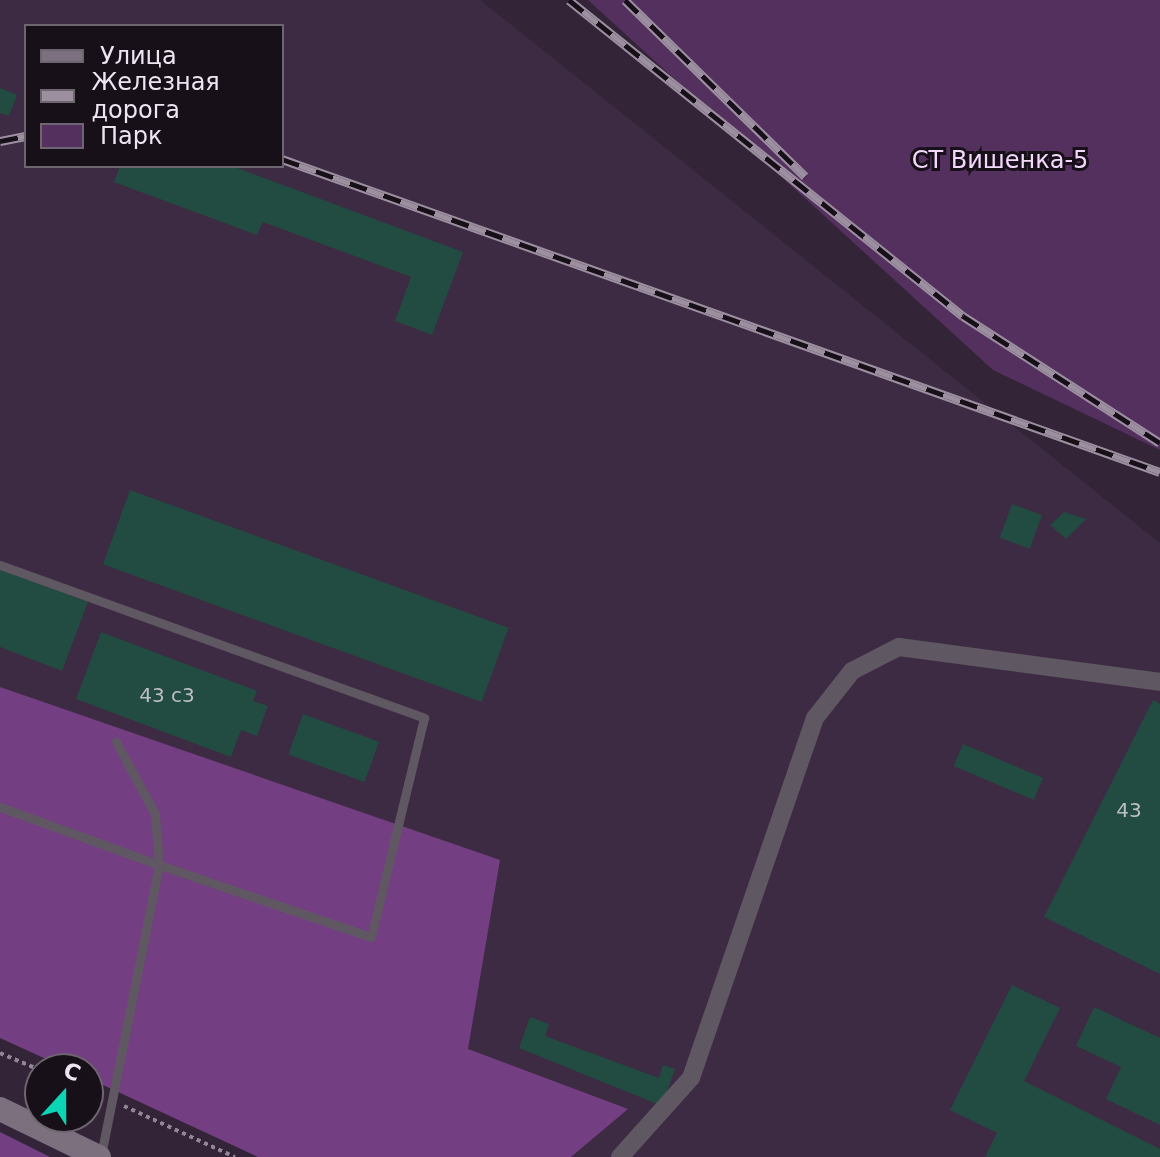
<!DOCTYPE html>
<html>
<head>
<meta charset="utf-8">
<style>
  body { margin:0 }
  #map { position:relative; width:1160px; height:1157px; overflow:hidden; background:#332437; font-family:"DejaVu Sans",sans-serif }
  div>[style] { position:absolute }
  .built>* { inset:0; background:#3d2a43 }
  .green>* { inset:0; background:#54305f }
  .forest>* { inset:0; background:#743e83 }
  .building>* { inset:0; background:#224b41; transform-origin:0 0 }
  .path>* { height:4px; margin-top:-2px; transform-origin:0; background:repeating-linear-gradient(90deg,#938797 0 4px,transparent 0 8px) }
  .service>* { height:9px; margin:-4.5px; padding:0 4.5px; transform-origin:4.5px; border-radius:4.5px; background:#5f5761 }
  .minor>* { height:18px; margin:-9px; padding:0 9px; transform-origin:9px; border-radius:9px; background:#5f5761 }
  .secondary>* { height:24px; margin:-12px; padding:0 12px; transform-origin:12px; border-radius:12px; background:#7c707f }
  .rail>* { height:9px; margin-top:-4.5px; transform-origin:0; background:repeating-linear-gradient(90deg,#171019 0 18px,#9c90a0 0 36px); box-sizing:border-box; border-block:2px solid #9c90a0 }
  span { translate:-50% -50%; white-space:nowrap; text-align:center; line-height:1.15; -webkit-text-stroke:6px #171019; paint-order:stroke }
  .number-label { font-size:20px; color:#bcbec6 }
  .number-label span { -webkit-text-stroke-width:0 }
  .park-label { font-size:24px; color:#f4d7fd }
  .legend { position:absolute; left:24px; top:24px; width:260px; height:144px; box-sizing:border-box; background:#171019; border:2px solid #6d6570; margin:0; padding:10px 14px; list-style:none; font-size:24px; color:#efe5f2 }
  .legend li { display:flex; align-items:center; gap:16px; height:40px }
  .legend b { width:40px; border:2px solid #6d6570 }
  .north { position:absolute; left:24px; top:1053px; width:80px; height:80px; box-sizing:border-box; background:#171019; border:2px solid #6d6570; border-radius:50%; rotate:21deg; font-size:22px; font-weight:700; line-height:32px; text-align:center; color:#efe5f2 }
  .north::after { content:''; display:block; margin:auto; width:28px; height:36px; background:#0cd5b5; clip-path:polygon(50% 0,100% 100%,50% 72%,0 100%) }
</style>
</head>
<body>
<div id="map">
  <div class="built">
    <div style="clip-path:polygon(evenodd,0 0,480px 0,1160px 543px,1160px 1157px,307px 1157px,0 998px,0 0,26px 26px,282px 26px,282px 166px,26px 166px,26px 26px)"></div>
  </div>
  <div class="green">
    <div style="clip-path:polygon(588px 0,1160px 0,1160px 450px,993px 370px)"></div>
  </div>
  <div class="forest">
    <div style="clip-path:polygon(0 687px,500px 860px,468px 1049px,628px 1109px,571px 1157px,258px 1157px,88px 1078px,88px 1069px,68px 1069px,0 1038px)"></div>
    <div style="clip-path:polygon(0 1132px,50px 1157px,0 1157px)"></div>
  </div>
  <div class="building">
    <div style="clip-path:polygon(0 88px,17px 95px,9px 116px,0 113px)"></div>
    <div style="clip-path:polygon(120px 166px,232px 166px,463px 252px,432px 335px,395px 321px,411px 277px,263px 222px,257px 235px,114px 182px)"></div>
    <div style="left:130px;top:490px;width:403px;height:79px;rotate:20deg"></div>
    <div style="left:1012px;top:504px;width:32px;height:36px;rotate:20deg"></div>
    <div style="clip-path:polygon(1064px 512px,1086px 519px,1066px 539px,1050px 525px)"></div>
    <div style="clip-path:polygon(0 569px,88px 602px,62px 671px,0 647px)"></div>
    <div style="clip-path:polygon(101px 632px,257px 691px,253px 701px,268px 706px,257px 736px,241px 730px,231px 757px,76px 699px)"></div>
    <div style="clip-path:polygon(1153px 700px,1160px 704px,1160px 974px,1044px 917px)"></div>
    <div style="left:303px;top:714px;width:81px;height:43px;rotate:20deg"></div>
    <div style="left:963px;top:744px;width:87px;height:24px;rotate:23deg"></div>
    <div style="clip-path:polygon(1012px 985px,1060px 1008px,1024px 1081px,1160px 1149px,1160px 1157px,985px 1157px,997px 1133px,950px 1110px)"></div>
    <div style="clip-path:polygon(1094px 1007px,1160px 1038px,1160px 1125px,1106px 1099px,1121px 1067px,1076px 1046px)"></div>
    <div style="clip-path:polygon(530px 1017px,549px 1024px,545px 1036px,659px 1078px,663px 1065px,675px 1069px,662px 1106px,519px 1048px)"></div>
  </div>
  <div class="path">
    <div style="left:0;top:1053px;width:43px;rotate:23deg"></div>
    <div style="left:88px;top:1091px;width:11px;rotate:22deg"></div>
    <div style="left:124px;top:1106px;width:122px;rotate:24.7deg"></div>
  </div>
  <div class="service">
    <div style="left:0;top:565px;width:451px;rotate:19.8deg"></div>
    <div style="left:424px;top:718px;width:225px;rotate:103.6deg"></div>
    <div style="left:371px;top:937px;width:224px;rotate:-161.2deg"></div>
    <div style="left:159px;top:865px;width:297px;rotate:101.3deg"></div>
    <div style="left:0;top:807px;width:169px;rotate:20deg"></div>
    <div style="left:159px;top:865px;width:51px;rotate:-94.5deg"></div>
    <div style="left:155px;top:814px;width:82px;rotate:-118.4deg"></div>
  </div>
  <div class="minor">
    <div style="left:620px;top:1157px;width:106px;rotate:-48.1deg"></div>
    <div style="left:691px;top:1078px;width:381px;rotate:-71deg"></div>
    <div style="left:815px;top:718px;width:60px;rotate:-51.8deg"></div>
    <div style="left:852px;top:671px;width:53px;rotate:-27.1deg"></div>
    <div style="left:899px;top:647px;width:263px;rotate:7.6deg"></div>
  </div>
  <div class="secondary">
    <div style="left:0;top:1109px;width:110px;rotate:25.9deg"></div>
  </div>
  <div class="rail">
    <div style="left:569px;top:0;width:505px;rotate:38.73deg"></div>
    <div style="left:963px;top:316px;width:234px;rotate:32.8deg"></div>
    <div style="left:625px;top:0;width:252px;rotate:44.4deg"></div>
    <div style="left:0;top:141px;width:26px;rotate:-11deg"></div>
    <div style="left:282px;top:159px;width:932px;rotate:19.62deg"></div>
  </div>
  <div class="number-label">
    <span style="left:167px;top:695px">43 с3</span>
    <span style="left:1129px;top:810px">43</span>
  </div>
  <div class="park-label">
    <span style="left:1000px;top:161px">СТ Вишенка-5</span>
  </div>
  <ul class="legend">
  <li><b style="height:10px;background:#7c707f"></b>Улица</li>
  <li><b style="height:10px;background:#9c90a0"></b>Железная дорога</li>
  <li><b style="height:22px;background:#54305f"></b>Парк</li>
  </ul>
  <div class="north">С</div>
</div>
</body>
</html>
